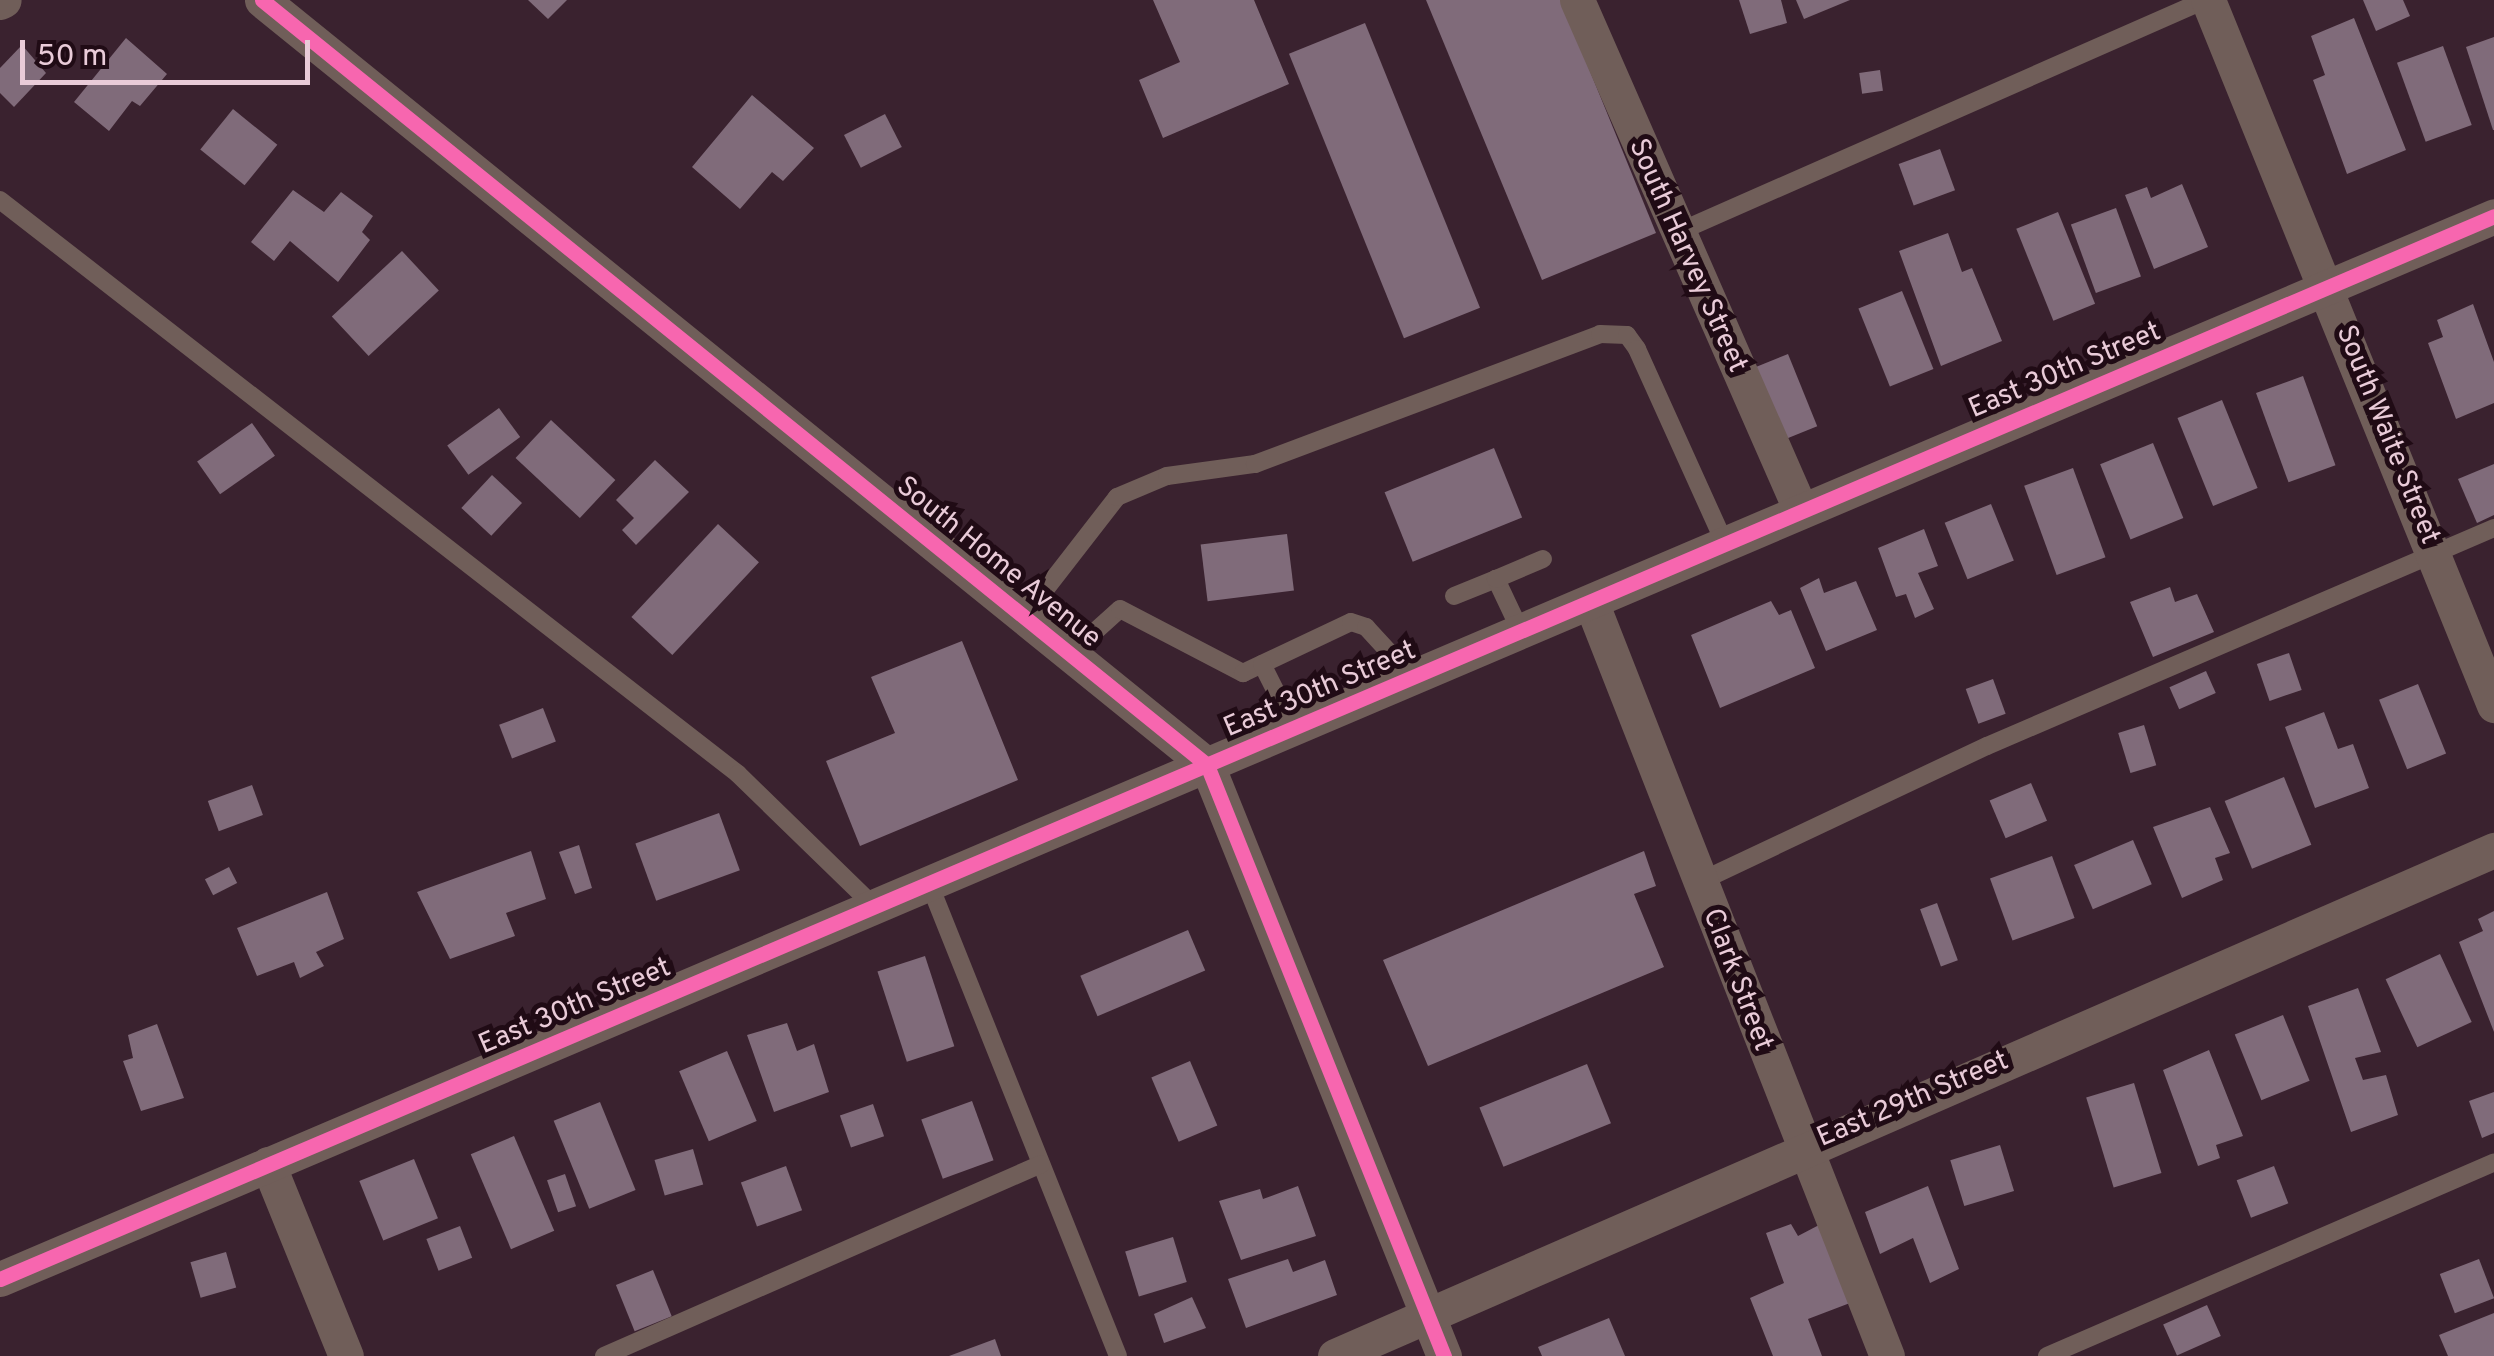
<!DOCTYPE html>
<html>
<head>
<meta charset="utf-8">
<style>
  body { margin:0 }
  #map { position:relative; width:2494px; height:1356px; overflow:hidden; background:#3a222f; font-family:Overpass,sans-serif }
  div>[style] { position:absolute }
  .building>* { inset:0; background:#806b7a; transform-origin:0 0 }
  .service>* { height:18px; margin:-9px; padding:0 9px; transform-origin:9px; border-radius:9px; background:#705e59 }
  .minor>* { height:35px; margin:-17.5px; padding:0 17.5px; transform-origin:17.5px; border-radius:17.5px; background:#705e59 }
  .cycleway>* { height:15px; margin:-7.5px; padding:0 7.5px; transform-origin:7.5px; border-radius:7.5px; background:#f766af }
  span { translate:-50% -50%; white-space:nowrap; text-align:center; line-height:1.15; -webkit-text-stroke:10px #200b15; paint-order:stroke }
  .street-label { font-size:28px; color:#e9cbd8 }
  .scale { position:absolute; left:20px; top:40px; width:290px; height:45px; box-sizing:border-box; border:5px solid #e9cbd8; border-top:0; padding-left:12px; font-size:30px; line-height:35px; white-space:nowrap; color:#e9cbd8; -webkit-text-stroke:8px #200b15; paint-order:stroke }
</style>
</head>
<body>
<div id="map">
  <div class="building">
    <div style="clip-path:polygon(528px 0,567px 0,548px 19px)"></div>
    <div style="clip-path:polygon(1153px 0,1254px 0,1289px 84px,1163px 138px,1139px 80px,1180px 62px)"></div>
    <div style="clip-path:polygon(1426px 0,1561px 0,1656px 233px,1542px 280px)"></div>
    <div style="clip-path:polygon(1739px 0,1781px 0,1787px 23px,1750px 34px)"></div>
    <div style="clip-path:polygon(1796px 0,1850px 0,1804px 19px)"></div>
    <div style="clip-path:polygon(2363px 0,2403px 0,2410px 16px,2376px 31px)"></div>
    <div style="clip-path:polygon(2354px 18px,2406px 150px,2347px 174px,2313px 80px,2325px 75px,2311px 36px)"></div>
    <div style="left:1365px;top:23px;width:307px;height:82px;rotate:68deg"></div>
    <div style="clip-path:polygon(2494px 37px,2494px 130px,2493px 130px,2466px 47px)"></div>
    <div style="clip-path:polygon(126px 38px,167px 74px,140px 106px,132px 101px,109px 131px,74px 102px)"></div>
    <div style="clip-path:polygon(22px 45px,46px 73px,14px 107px,0 93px,0 68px)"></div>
    <div style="left:2443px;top:46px;width:84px;height:49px;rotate:70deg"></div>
    <div style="left:1880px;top:70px;width:21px;height:21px;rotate:82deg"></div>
    <div style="clip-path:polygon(752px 95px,814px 148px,783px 181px,772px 172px,740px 209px,692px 167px)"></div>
    <div style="left:233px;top:109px;width:57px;height:52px;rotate:39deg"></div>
    <div style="left:885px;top:114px;width:37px;height:46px;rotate:63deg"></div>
    <div style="left:1940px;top:149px;width:44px;height:44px;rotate:70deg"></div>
    <div style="clip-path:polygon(2182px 184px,2208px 247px,2154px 269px,2125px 195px,2147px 187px,2151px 198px)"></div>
    <div style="clip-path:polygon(293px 190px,324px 212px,341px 192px,373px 216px,362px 232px,370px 240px,338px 282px,290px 241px,274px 261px,251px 242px)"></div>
    <div style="left:2116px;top:208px;width:73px;height:48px;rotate:70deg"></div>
    <div style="left:2058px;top:212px;width:99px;height:45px;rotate:68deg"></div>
    <div style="clip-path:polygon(1948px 233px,1962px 272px,1972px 268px,2002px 341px,1941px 366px,1899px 251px)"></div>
    <div style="left:402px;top:251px;width:54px;height:96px;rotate:47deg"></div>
    <div style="left:1902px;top:291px;width:84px;height:47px;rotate:68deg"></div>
    <div style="clip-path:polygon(2473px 304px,2494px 362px,2494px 403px,2456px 419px,2428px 343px,2443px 337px,2437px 320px)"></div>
    <div style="left:1788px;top:354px;width:78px;height:40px;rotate:68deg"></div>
    <div style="left:2303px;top:376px;width:95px;height:50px;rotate:70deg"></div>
    <div style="left:2222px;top:400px;width:95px;height:48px;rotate:68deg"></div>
    <div style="left:499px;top:408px;width:36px;height:64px;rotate:54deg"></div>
    <div style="left:551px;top:420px;width:88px;height:52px;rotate:43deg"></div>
    <div style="left:252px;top:423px;width:40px;height:67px;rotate:55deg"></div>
    <div style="left:2153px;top:443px;width:81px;height:57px;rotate:68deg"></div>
    <div style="left:1494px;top:448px;width:75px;height:118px;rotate:68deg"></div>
    <div style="clip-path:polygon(655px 460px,689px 492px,636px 545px,622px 530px,634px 518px,616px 500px)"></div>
    <div style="clip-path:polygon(2494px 464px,2494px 515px,2477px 523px,2458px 479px)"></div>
    <div style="left:2073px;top:468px;width:95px;height:52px;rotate:70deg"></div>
    <div style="left:492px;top:475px;width:41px;height:45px;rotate:43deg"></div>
    <div style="left:1991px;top:504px;width:61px;height:50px;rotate:68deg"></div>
    <div style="left:718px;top:524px;width:56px;height:127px;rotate:43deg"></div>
    <div style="clip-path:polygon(1924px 529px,1938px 566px,1918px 573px,1934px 609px,1915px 618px,1906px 594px,1896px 597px,1878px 548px)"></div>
    <div style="left:1287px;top:534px;width:57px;height:87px;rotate:83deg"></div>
    <div style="clip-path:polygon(1819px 578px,1824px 593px,1856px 581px,1877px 630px,1826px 651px,1800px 588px)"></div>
    <div style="clip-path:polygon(2170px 587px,2175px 602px,2197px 594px,2214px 632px,2153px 657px,2130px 602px)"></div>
    <div style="clip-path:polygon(1771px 601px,1779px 615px,1791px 610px,1815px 668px,1720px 708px,1691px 635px)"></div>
    <div style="clip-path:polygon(962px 641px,1018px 780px,860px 846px,826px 761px,895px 733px,871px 677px)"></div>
    <div style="left:2289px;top:653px;width:39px;height:34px;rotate:71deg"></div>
    <div style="left:2206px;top:671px;width:24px;height:40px;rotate:66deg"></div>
    <div style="left:1993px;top:679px;width:37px;height:29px;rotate:70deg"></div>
    <div style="left:2418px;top:684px;width:75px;height:42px;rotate:68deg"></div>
    <div style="left:543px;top:708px;width:36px;height:47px;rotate:69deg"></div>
    <div style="clip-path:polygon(2324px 712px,2338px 749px,2353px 744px,2369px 788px,2315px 808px,2285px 727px)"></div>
    <div style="left:2144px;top:725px;width:42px;height:27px;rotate:73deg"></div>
    <div style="left:2284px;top:777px;width:73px;height:64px;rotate:68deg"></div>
    <div style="left:2031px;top:783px;width:41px;height:45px;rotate:67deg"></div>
    <div style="left:252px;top:785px;width:32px;height:47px;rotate:70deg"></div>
    <div style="clip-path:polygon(2210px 807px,2230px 853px,2215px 858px,2223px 880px,2182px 898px,2153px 827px)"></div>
    <div style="left:719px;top:813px;width:61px;height:89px;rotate:70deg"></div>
    <div style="left:2133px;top:840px;width:48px;height:64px;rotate:67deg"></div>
    <div style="clip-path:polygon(579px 845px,592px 888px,575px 894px,559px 852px)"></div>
    <div style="clip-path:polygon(531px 851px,546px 899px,506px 913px,515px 936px,450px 959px,417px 892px)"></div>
    <div style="clip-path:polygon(1644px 851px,1656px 886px,1634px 894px,1664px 967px,1428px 1066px,1383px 960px)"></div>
    <div style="left:2052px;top:856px;width:66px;height:66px;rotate:70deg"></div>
    <div style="left:229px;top:867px;width:18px;height:27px;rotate:63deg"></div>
    <div style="clip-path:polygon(327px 892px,344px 939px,316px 952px,324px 966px,300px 978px,294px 962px,257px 976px,237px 928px)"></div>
    <div style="left:1937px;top:903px;width:61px;height:18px;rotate:70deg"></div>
    <div style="clip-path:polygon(2494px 911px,2494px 1032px,2459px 942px,2483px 931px,2478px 919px)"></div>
    <div style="left:1188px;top:930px;width:44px;height:117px;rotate:67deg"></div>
    <div style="left:2440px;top:954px;width:75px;height:60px;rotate:65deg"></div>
    <div style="left:925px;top:956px;width:95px;height:50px;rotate:72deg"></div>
    <div style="clip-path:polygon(2358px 988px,2381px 1052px,2355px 1058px,2363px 1080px,2386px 1075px,2398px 1115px,2351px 1132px,2308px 1006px)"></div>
    <div style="left:2283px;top:1015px;width:71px;height:52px;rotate:68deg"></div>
    <div style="clip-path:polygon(787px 1023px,797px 1051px,814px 1044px,829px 1092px,774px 1112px,747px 1035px)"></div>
    <div style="clip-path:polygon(157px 1024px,184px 1098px,141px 1111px,123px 1061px,133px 1058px,128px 1035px)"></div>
    <div style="clip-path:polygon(2209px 1050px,2243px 1136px,2216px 1145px,2220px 1158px,2198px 1166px,2163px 1070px)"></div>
    <div style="left:727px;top:1051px;width:76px;height:52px;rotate:67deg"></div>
    <div style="left:1190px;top:1061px;width:70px;height:42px;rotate:67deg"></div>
    <div style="left:1587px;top:1064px;width:64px;height:116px;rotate:68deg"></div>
    <div style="left:2134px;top:1083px;width:94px;height:50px;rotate:73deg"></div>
    <div style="clip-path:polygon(2494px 1092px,2494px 1133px,2482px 1138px,2469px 1101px)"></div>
    <div style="left:972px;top:1101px;width:63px;height:54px;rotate:70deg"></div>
    <div style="left:600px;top:1102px;width:95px;height:50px;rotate:68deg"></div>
    <div style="left:873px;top:1104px;width:34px;height:35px;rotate:71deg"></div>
    <div style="left:514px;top:1136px;width:103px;height:47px;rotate:67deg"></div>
    <div style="left:2000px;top:1145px;width:48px;height:52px;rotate:73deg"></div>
    <div style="left:693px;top:1149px;width:37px;height:40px;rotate:74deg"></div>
    <div style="left:414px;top:1159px;width:64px;height:59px;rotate:68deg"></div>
    <div style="left:786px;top:1166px;width:47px;height:48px;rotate:70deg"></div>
    <div style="left:2274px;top:1166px;width:40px;height:40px;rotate:69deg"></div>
    <div style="left:565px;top:1174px;width:34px;height:19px;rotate:71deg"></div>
    <div style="clip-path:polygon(1298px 1186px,1316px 1236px,1241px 1260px,1219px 1201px,1260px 1189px,1263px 1199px)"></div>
    <div style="clip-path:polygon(1928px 1186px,1959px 1269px,1930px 1283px,1913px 1238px,1880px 1254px,1865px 1212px)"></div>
    <div style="clip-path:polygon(1791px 1224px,1798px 1236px,1819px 1225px,1850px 1303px,1808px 1319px,1822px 1356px,1773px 1356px,1750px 1298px,1784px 1283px,1766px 1233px)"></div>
    <div style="left:460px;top:1226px;width:34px;height:36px;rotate:69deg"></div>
    <div style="left:1173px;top:1237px;width:47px;height:50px;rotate:73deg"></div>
    <div style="left:226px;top:1252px;width:37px;height:37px;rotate:74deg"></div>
    <div style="clip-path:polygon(1288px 1259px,1293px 1272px,1325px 1260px,1337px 1295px,1246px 1328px,1228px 1279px)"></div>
    <div style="left:2479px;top:1259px;width:42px;height:42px;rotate:69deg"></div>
    <div style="left:653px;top:1270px;width:50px;height:40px;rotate:68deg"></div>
    <div style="clip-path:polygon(1192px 1297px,1206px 1328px,1164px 1343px,1154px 1314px)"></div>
    <div style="left:2207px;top:1305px;width:34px;height:48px;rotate:66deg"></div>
    <div style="clip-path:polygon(2494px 1313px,2494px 1356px,2448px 1356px,2439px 1335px)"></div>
    <div style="clip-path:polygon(1609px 1318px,1625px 1356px,1542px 1356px,1538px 1347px)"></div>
    <div style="clip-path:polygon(995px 1339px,1001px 1356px,949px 1356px)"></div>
  </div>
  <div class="service">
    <div style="left:0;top:200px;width:935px;rotate:37.87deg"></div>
    <div style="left:738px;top:774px;width:191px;rotate:44.2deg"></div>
    <div style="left:1676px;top:233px;width:578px;rotate:-23.77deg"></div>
    <div style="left:1454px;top:596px;width:45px;rotate:-22deg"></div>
    <div style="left:1024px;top:617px;width:152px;rotate:-52.2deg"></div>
    <div style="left:1117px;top:497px;width:54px;rotate:-22.8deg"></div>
    <div style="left:1167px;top:476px;width:89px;rotate:-7.8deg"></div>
    <div style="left:1255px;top:464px;width:369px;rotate:-20.6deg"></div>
    <div style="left:1600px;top:334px;width:27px;rotate:2deg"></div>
    <div style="left:1627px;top:335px;width:17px;rotate:54deg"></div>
    <div style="left:1637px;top:349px;width:214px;rotate:65.7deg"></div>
    <div style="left:1521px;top:632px;width:59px;rotate:-115.3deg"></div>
    <div style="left:1496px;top:579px;width:51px;rotate:-23.1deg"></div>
    <div style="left:1070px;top:654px;width:67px;rotate:-42deg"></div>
    <div style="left:1120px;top:609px;width:139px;rotate:27.5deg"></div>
    <div style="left:1243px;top:673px;width:119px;rotate:-25.3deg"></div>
    <div style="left:1351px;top:622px;width:16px;rotate:18deg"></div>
    <div style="left:1366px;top:627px;width:68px;rotate:47.4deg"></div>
    <div style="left:1262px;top:664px;width:72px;rotate:63.4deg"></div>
    <div style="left:1699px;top:882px;width:318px;rotate:-25.3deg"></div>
    <div style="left:1987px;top:746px;width:552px;rotate:-23.27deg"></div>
    <div style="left:929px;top:883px;width:509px;rotate:68.22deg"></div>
    <div style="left:604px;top:1356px;width:477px;rotate:-23.7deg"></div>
    <div style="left:2047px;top:1356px;width:487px;rotate:-23.4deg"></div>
  </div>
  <div class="minor">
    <div style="left:262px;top:0;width:1216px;rotate:38.99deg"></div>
    <div style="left:1207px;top:765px;width:637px;rotate:68.15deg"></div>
    <div style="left:1577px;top:0;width:558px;rotate:66.33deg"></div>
    <div style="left:2208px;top:0;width:761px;rotate:67.92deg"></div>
    <div style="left:0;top:2px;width:4px;rotate:-27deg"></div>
    <div style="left:1591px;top:602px;width:810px;rotate:68.57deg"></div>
    <div style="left:268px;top:1164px;width:207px;rotate:67.9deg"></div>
    <div style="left:0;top:1279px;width:2711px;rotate:-23.08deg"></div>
    <div style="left:1335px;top:1356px;width:1265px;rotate:-23.59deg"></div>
  </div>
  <div class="cycleway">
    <div style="left:262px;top:0;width:1216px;rotate:38.99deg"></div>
    <div style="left:1207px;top:765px;width:637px;rotate:68.15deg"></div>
    <div style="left:0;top:1279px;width:2711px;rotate:-23.08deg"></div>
  </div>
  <div class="street-label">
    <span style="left:1687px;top:256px;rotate:66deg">South Harvey Street</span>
    <span style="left:2065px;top:371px;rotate:-23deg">East 30th Street</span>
    <span style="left:2387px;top:435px;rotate:68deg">South Waite Street</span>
    <span style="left:998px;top:563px;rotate:39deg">South Home Avenue</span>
    <span style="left:1320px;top:690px;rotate:-23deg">East 30th Street</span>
    <span style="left:1737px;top:980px;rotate:69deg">Clark Street</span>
    <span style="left:575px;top:1007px;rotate:-23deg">East 30th Street</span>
    <span style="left:1913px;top:1100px;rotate:-23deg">East 29th Street</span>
  </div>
  <div class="scale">50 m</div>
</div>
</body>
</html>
